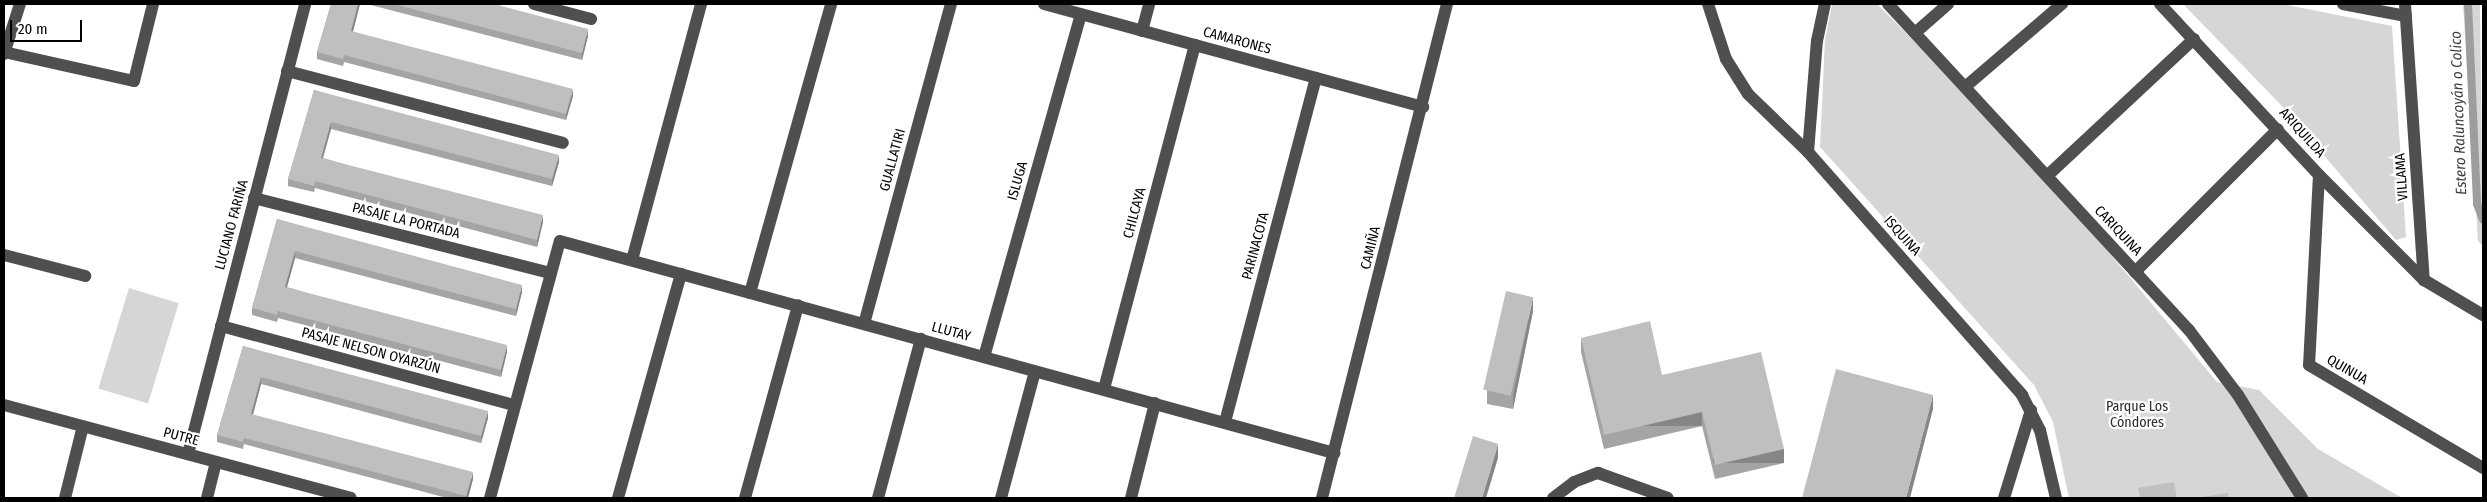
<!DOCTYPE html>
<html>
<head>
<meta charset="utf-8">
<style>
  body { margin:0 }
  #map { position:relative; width:2487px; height:502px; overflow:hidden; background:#fff; font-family:"Fira Sans Condensed",sans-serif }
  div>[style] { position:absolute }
  .green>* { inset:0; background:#d6d6d6; transform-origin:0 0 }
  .stream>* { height:8px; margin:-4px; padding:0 4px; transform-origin:4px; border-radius:4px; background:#9d9d9d }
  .minor>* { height:12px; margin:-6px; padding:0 6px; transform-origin:6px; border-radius:6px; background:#4f4f4f }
  .wall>* { inset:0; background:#a4a4a4 }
  .shaded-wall>* { inset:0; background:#868686; transform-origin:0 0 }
  .building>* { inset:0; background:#bfbfbf; transform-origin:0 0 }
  span { translate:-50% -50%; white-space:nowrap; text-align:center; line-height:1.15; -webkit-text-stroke:4.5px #fff; paint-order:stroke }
  .street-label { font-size:14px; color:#000 }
  .park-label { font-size:14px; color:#2d2d2d }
  .water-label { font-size:15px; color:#3e3e3e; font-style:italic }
  .frame { position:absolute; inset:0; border:5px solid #000; pointer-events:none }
  .scale { position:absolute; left:10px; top:20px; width:72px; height:22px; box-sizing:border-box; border:2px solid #000; border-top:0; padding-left:6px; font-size:15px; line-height:18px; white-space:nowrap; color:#000; -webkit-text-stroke:4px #fff; paint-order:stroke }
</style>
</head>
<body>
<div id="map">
  <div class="green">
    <div style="clip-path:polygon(1832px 4px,1877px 4px,1928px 55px,2097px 238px,2217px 382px,2259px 390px,2318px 449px,2402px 498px,2069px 498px,2053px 422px,2034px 385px,1820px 147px,1825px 40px)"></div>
    <div style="clip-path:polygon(2183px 4px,2282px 4px,2392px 26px,2406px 237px,2396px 240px,2281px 105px)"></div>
    <div style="clip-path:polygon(2463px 4px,2480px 4px,2483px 246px,2478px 241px)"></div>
    <div style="left:129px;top:288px;width:52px;height:105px;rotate:17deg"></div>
  </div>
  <div class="stream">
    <div style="left:2468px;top:4px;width:200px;rotate:87.4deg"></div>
    <div style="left:2477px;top:204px;width:17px;rotate:69deg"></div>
  </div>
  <div class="minor">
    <div style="left:534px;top:4px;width:59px;rotate:14.7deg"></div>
    <div style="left:1044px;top:4px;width:393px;rotate:15.2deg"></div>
    <div style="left:1708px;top:4px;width:58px;rotate:71.9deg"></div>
    <div style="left:1726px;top:59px;width:41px;rotate:57.8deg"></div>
    <div style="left:1748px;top:94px;width:83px;rotate:44deg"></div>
    <div style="left:1808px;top:152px;width:324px;rotate:48.6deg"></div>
    <div style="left:2022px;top:395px;width:39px;rotate:63deg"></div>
    <div style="left:2040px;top:430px;width:70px;rotate:76.8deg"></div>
    <div style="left:1888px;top:4px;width:444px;rotate:47.3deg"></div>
    <div style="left:2189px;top:330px;width:81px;rotate:53deg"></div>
    <div style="left:2238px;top:395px;width:121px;rotate:58.1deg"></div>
    <div style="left:2160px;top:4px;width:233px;rotate:47.1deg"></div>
    <div style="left:2319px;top:175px;width:148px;rotate:45deg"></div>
    <div style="left:2424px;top:280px;width:69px;rotate:30.7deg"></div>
    <div style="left:2343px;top:4px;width:64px;rotate:10.8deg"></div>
    <div style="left:2405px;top:4px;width:277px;rotate:86.1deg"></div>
    <div style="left:1142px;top:31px;width:28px;rotate:-75deg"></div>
    <div style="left:1915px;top:33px;width:44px;rotate:-41.3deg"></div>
    <div style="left:4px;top:52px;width:133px;rotate:12.6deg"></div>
    <div style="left:134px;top:81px;width:79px;rotate:-76.1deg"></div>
    <div style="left:4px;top:54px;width:52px;rotate:-72.3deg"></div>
    <div style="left:287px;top:71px;width:285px;rotate:14.6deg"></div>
    <div style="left:1965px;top:87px;width:128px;rotate:-40.6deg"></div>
    <div style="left:1808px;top:152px;width:111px;rotate:-85.4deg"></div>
    <div style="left:1817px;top:41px;width:38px;rotate:-78deg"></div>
    <div style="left:2319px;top:175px;width:190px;rotate:93deg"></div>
    <div style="left:2309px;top:365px;width:202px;rotate:30.6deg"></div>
    <div style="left:2047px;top:176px;width:201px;rotate:-43deg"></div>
    <div style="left:254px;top:198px;width:305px;rotate:14.2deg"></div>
    <div style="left:4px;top:255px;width:84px;rotate:14.5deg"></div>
    <div style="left:632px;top:260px;width:265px;rotate:-74.9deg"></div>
    <div style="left:2135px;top:272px;width:202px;rotate:-45deg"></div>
    <div style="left:750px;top:293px;width:300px;rotate:-74.3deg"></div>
    <div style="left:864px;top:324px;width:332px;rotate:-74.8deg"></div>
    <div style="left:221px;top:326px;width:302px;rotate:15.1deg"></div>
    <div style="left:984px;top:357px;width:356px;rotate:-74.2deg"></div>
    <div style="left:1104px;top:389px;width:356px;rotate:-75.2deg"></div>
    <div style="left:4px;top:405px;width:359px;rotate:15deg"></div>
    <div style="left:1225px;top:422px;width:356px;rotate:-75.2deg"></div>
    <div style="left:188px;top:454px;width:465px;rotate:-75.4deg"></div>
    <div style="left:65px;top:498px;width:74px;rotate:-76deg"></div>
    <div style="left:207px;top:498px;width:37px;rotate:-76deg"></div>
    <div style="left:490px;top:498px;width:266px;rotate:-74.8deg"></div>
    <div style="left:560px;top:241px;width:803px;rotate:15.32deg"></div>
    <div style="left:618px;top:498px;width:233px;rotate:-74.3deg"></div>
    <div style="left:745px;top:498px;width:200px;rotate:-74.6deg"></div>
    <div style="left:878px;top:498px;width:165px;rotate:-74.9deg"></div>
    <div style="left:1001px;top:498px;width:131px;rotate:-75deg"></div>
    <div style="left:1131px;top:498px;width:98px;rotate:-75.8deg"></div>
    <div style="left:1322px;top:498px;width:510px;rotate:-75.8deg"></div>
    <div style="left:1553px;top:498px;width:26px;rotate:-37deg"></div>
    <div style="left:1574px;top:482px;width:26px;rotate:-21deg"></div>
    <div style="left:1598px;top:473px;width:74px;rotate:19.7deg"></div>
    <div style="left:2004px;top:498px;width:92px;rotate:-72.9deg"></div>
  </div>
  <div class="wall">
    <div style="clip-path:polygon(331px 4px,360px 4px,353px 32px,573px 96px,566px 120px,344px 62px,343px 66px,317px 59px,317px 52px)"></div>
    <div style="clip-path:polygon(367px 4px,494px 4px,588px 36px,582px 60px)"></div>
    <div style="clip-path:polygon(314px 90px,559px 162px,552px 186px,331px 129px,323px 158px,543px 222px,537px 247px,315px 188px,314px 192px,288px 186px,288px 179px)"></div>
    <div style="clip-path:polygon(277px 219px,522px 292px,516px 316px,295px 258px,287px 287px,507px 352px,501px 377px,278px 318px,277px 322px,252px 315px,252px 308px)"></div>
    <div style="clip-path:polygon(1533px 311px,1513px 409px,1487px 404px,1487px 390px)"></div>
    <div style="clip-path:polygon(1581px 338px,1662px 375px,1784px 463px,1715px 479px,1702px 426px,1604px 449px,1581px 352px)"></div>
    <div style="clip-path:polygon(243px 346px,488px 418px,481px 443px,261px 384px,253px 415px,473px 479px,468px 498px,447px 498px,244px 444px,243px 449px,217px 442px,217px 435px)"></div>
  </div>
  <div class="shaded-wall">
    <div style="clip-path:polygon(358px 4px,360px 4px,351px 38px,351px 31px)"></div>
    <div style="clip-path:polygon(588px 29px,588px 36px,582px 60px,582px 53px)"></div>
    <div style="clip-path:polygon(573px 89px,573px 96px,566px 120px,566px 114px)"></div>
    <div style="clip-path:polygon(331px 122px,331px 129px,321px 164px,321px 158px)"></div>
    <div style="clip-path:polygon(559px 155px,559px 162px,552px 186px,552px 179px)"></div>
    <div style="clip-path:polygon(543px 215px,543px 222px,537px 247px,537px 240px)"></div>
    <div style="clip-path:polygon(295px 251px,295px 258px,285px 294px,285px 287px)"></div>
    <div style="clip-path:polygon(522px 285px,522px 292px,516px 316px,516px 309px)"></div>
    <div style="clip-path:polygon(1533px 297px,1533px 311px,1513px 409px,1513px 395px)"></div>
    <div style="clip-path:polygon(507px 345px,507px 352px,501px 377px,501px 370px)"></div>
    <div style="clip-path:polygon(261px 377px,261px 384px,251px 421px,251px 414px)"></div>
    <div style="clip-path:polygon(1933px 395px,1933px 409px,1910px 498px,1906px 498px)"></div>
    <div style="clip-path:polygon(488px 411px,488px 418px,481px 443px,481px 436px)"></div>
    <div style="left:1702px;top:412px;width:14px;height:101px;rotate:90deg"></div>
    <div style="clip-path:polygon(1498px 444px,1498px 458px,1486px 498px,1482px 498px)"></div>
    <div style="left:1784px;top:449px;width:14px;height:71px;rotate:90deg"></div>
    <div style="clip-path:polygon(473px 472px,473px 479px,468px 498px,466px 498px)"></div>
  </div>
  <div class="building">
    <div style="clip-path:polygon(331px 4px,358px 4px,351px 31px,573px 89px,566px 114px,344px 55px,343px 59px,317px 52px)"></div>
    <div style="clip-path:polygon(393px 4px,494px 4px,588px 29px,582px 53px)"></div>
    <div style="clip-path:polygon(314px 90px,559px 155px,552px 179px,331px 122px,321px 158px,543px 215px,537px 240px,315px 181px,314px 186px,288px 179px)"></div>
    <div style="clip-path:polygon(277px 219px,522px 285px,516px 309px,295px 251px,285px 287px,507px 345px,501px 370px,278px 311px,277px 315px,252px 308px)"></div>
    <div style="left:1506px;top:291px;width:28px;height:101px;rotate:13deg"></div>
    <div style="clip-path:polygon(1650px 321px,1662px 375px,1761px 352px,1784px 449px,1715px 465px,1702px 412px,1604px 435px,1581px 338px)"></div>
    <div style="clip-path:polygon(243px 346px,488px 411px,481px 436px,261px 377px,251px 414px,473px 472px,466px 496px,244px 438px,243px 442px,217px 435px)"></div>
    <div style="clip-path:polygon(1836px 369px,1933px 395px,1906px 498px,1802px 498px)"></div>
    <div style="clip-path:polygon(1473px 436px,1498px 444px,1482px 498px,1454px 498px)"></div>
    <div style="clip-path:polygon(2174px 482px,2177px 498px,2140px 498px,2138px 488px)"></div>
    <div style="clip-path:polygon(2228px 493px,2229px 498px,2196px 498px)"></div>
  </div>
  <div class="street-label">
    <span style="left:1237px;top:41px;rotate:15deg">CAMARONES</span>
    <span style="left:2302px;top:133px;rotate:48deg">ARIQUILDA</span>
    <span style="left:893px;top:160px;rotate:-75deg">GUALLATIRI</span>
    <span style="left:2402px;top:177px;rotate:-94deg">VILLAMA</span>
    <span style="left:1018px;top:181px;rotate:-74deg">ISLUGA</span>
    <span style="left:1135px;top:213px;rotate:-75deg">CHILCAYA</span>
    <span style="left:406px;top:221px;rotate:14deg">PASAJE LA PORTADA</span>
    <span style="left:232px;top:225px;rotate:-75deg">LUCIANO FARIÑA</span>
    <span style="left:2118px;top:231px;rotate:47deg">CARIQUINA</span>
    <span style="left:1902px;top:236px;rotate:48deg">ISQUINA</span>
    <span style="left:1256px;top:246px;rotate:-75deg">PARINACOTA</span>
    <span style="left:1371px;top:248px;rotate:-76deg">CAMIÑA</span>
    <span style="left:951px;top:332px;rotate:15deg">LLUTAY</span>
    <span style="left:371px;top:351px;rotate:15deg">PASAJE NELSON OYARZÚN</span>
    <span style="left:2347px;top:370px;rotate:30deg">QUINUA</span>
    <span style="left:181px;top:437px;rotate:15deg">PUTRE</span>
  </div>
  <div class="park-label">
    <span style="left:2137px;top:415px">Parque Los<br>Cóndores</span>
  </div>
  <div class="water-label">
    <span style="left:2459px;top:113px;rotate:-92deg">Estero Raluncoyán o Colico</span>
  </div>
  <div class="frame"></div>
  <div class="scale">20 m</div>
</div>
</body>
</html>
